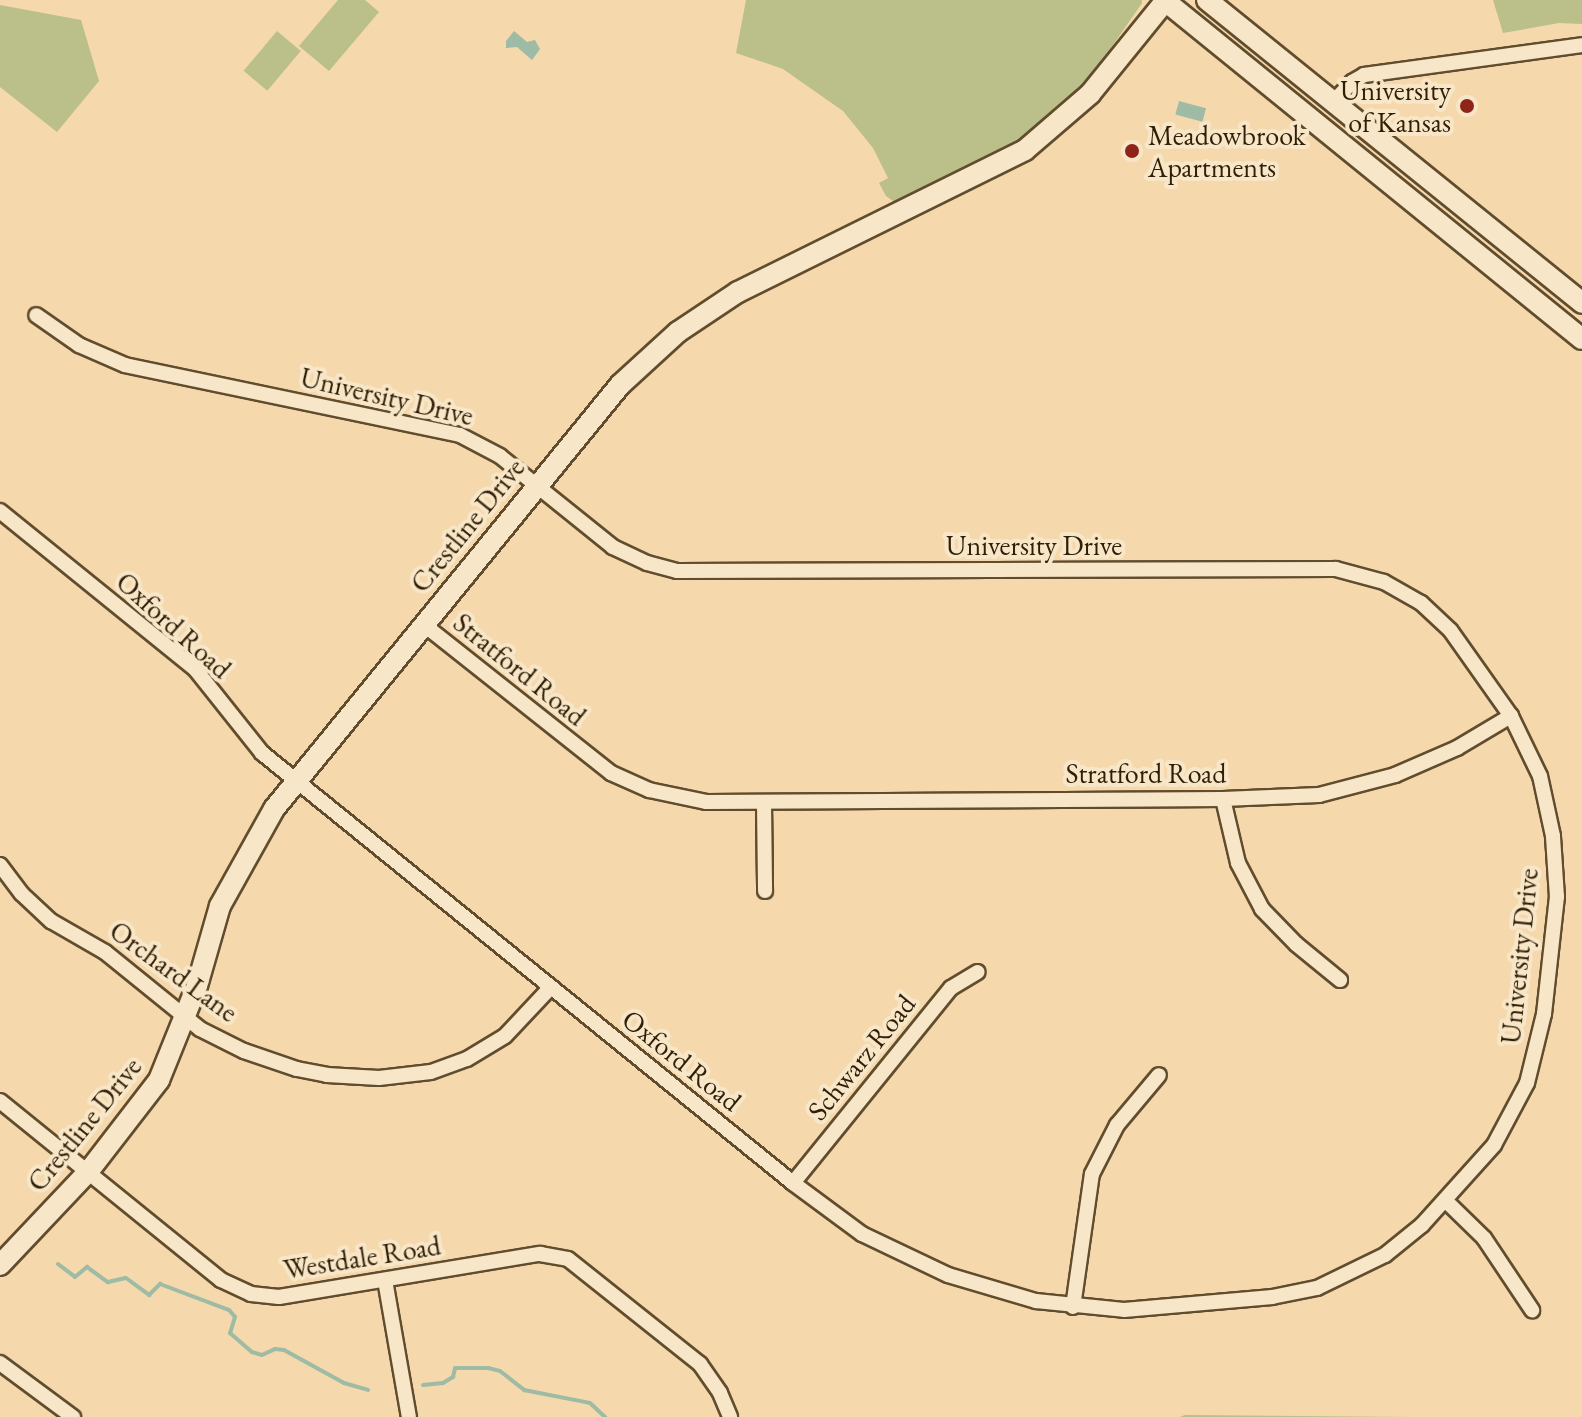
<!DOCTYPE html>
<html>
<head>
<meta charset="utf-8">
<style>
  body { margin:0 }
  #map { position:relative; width:1582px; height:1417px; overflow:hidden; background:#f5d8ab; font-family:"EB Garamond",serif }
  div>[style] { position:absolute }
  .green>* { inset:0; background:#bbbf8a; transform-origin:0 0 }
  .water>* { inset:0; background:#9dbba5; transform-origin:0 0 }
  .stream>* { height:4px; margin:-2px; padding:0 2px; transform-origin:2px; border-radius:2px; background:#9dbba5 }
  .roads { filter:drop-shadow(2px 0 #614d2e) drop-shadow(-2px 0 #614d2e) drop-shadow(0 2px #614d2e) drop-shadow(0 -2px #614d2e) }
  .street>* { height:14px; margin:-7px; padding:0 7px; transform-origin:7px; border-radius:7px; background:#f8e6c8 }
  .secondary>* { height:20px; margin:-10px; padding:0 10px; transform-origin:10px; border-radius:10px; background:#f8e6c8 }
  .dots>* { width:22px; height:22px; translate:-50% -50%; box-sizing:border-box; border:4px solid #f8e6c8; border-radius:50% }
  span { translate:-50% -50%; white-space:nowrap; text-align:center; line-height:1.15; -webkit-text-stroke:8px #f8e6c8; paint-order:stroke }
  .poi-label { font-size:28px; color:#301f05 }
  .right { translate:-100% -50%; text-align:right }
  .left { translate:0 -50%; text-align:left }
  .street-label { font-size:28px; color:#301f05 }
</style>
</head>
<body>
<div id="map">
  <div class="green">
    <div style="clip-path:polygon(338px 0,365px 0,379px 12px,329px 71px,299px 46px)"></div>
    <div style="clip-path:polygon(746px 0,1142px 0,1142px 3px,1082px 90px,1028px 138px,896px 203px,886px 196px,879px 183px,888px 178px,873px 148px,843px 111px,783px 69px,736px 53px)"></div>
    <div style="clip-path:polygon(1493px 0,1582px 0,1582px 24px,1559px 23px,1503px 33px)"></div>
    <div style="clip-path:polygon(0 5px,81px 20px,99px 81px,57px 132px,0 87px)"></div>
    <div style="left:277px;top:31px;width:31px;height:52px;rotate:40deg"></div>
    <div style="clip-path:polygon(1185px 1415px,1409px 1417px,1180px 1417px)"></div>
  </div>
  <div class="water">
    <div style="clip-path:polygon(514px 31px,527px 42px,535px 40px,540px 49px,532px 60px,517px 47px,506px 48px,506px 41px)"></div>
    <div style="left:1179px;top:101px;width:28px;height:14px;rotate:15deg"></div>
  </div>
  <div class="stream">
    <div style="left:58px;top:1264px;width:21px;rotate:37deg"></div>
    <div style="left:75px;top:1277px;width:16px;rotate:-40deg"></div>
    <div style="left:87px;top:1267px;width:26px;rotate:36deg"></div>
    <div style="left:108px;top:1282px;width:18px;rotate:-13deg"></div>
    <div style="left:126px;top:1278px;width:29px;rotate:36deg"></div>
    <div style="left:149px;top:1295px;width:16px;rotate:-45deg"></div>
    <div style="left:160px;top:1284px;width:74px;rotate:20.6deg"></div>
    <div style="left:229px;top:1310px;width:9px;rotate:49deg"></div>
    <div style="left:235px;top:1317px;width:17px;rotate:107deg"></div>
    <div style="left:230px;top:1333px;width:29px;rotate:41deg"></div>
    <div style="left:252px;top:1352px;width:10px;rotate:17deg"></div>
    <div style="left:262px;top:1355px;width:14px;rotate:-25deg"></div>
    <div style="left:275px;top:1349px;width:9px;rotate:6deg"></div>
    <div style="left:284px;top:1350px;width:68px;rotate:28.8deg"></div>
    <div style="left:344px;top:1383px;width:25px;rotate:16deg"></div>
    <div style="left:423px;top:1385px;width:20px;rotate:-6deg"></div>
    <div style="left:443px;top:1383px;width:12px;rotate:-31deg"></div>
    <div style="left:453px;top:1377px;width:9px;rotate:-77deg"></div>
    <div style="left:455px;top:1368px;width:33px"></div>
    <div style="left:488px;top:1368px;width:12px;rotate:14deg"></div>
    <div style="left:500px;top:1371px;width:31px;rotate:38deg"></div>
    <div style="left:524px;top:1390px;width:67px;rotate:11.1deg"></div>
    <div style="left:590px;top:1403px;width:21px;rotate:43deg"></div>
  </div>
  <div class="roads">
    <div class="street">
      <div style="left:1333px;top:102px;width:28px;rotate:-46deg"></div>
      <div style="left:1352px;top:82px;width:14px;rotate:-30deg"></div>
      <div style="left:1364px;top:75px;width:220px;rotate:-7.8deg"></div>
      <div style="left:0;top:511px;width:252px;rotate:39deg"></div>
      <div style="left:196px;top:670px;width:106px;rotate:51.5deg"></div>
      <div style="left:262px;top:753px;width:683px;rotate:39deg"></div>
      <div style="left:793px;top:1183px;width:86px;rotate:36.5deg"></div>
      <div style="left:862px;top:1234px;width:95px;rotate:25.5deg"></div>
      <div style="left:948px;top:1275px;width:92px;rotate:16.5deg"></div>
      <div style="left:1036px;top:1301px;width:88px;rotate:5.8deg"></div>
      <div style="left:1124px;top:1310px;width:149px;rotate:-5deg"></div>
      <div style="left:1272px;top:1297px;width:46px;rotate:-11.3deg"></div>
      <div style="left:1317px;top:1288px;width:76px;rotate:-25.9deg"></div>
      <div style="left:1385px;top:1255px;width:48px;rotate:-39deg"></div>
      <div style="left:1422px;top:1225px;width:108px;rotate:-48deg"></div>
      <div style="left:1494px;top:1145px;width:70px;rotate:-62deg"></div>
      <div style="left:1527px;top:1083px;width:71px;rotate:-76.2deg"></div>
      <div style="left:1544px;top:1014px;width:118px;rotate:-83.7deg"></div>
      <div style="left:1557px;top:897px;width:61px;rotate:-93.8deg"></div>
      <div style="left:1553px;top:836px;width:61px;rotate:-102.2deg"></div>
      <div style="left:1540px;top:776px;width:67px;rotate:-115.8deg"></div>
      <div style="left:1511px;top:716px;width:105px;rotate:-125.3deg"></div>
      <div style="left:1450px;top:630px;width:40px;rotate:-137deg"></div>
      <div style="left:1421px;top:603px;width:43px;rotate:-150.4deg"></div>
      <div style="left:1384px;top:582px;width:50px;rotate:-164.8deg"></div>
      <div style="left:1336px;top:569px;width:659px;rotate:179.83deg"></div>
      <div style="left:677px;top:571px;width:31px;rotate:-165deg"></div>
      <div style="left:647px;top:563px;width:38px;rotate:-155deg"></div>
      <div style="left:613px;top:547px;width:145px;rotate:-141.2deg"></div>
      <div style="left:500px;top:456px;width:45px;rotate:-152.3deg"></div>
      <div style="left:460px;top:435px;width:342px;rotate:-168.2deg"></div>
      <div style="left:125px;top:365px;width:50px;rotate:-156.5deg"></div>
      <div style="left:79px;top:345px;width:52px;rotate:-145.1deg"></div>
      <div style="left:423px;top:624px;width:240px;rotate:38.4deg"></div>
      <div style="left:611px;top:773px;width:42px;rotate:24.1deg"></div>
      <div style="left:649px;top:790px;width:58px;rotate:11.9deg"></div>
      <div style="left:706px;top:802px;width:517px;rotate:-0.33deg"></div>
      <div style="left:1223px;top:799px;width:96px;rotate:-2.4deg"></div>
      <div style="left:1319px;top:795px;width:79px;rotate:-14.7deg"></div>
      <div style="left:1395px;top:775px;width:68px;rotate:-23.5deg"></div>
      <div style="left:1457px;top:748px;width:63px;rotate:-30.7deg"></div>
      <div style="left:1223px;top:799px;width:66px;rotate:76.8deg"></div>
      <div style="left:1238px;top:863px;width:52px;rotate:62.4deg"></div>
      <div style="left:1262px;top:909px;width:49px;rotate:45.8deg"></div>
      <div style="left:1296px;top:944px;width:57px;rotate:39.3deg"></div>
      <div style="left:764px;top:803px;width:88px;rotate:89.3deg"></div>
      <div style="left:0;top:865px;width:36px;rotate:53deg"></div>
      <div style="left:22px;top:894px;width:40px;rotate:43deg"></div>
      <div style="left:51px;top:921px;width:62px;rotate:29.9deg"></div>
      <div style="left:105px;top:952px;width:122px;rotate:39deg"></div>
      <div style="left:200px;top:1029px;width:49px;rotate:26.6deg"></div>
      <div style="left:244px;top:1051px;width:56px;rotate:18.8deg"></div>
      <div style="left:297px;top:1069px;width:31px;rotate:11deg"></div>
      <div style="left:327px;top:1075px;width:52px;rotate:3.3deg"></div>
      <div style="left:379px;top:1078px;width:52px;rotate:-6.6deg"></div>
      <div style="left:431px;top:1072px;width:38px;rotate:-20deg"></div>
      <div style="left:467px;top:1059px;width:44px;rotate:-31.2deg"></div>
      <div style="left:505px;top:1036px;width:67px;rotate:-46.8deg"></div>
      <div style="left:0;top:1101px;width:284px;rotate:39deg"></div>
      <div style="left:221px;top:1280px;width:33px;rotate:25deg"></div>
      <div style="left:251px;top:1294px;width:28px;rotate:6deg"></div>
      <div style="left:279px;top:1297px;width:265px;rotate:-9.4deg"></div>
      <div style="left:540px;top:1254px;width:28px;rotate:10deg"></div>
      <div style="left:568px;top:1259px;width:169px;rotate:38.5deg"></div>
      <div style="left:700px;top:1364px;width:35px;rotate:55deg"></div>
      <div style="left:720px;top:1393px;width:26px;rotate:67deg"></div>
      <div style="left:793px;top:1183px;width:251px;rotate:-51deg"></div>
      <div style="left:951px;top:988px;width:31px;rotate:-31deg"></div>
      <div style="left:1446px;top:1201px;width:53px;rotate:44.2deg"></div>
      <div style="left:1484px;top:1238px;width:87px;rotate:56.3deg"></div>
      <div style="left:385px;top:1280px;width:139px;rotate:80.1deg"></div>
      <div style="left:1073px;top:1307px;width:134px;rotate:-81.9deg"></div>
      <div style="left:1092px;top:1174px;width:55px;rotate:-63deg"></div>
      <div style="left:1117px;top:1125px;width:65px;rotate:-50deg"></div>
      <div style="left:0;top:1363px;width:91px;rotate:36.5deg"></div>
    </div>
    <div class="secondary">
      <div style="left:1164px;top:0;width:538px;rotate:39.04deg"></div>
      <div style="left:1207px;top:0;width:482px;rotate:38.9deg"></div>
      <div style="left:0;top:1265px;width:128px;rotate:-46.6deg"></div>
      <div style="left:88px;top:1172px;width:116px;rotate:-52.3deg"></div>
      <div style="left:159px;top:1080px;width:101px;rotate:-68deg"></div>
      <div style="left:197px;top:986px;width:83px;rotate:-74deg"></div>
      <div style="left:220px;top:906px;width:111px;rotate:-60.9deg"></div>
      <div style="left:274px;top:809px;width:547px;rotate:-50.78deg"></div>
      <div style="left:620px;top:385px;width:79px;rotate:-42.4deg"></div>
      <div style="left:678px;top:332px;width:72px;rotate:-33.7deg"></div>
      <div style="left:738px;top:292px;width:320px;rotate:-26.3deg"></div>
      <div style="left:1025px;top:150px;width:86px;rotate:-40.7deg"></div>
      <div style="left:1090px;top:94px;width:121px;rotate:-51deg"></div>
    </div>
  </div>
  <div class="dots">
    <div style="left:1467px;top:106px;background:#8f2418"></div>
    <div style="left:1132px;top:151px;background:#8f2418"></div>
  </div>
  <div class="poi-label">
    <span class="right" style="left:1451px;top:106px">University<br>of Kansas</span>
    <span class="left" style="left:1148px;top:151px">Meadowbrook<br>Apartments</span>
  </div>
  <div class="street-label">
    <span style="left:387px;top:396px;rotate:13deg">University Drive</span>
    <span style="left:467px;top:525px;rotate:-51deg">Crestline Drive</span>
    <span style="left:1034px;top:545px">University Drive</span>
    <span style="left:174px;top:625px;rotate:42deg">Oxford Road</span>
    <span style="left:520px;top:669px;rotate:39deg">Stratford Road</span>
    <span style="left:1146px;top:773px">Stratford Road</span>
    <span style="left:1519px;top:956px;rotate:-84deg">University Drive</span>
    <span style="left:174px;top:971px;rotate:36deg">Orchard Lane</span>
    <span style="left:861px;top:1057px;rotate:-51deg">Schwarz Road</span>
    <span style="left:682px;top:1060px;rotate:39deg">Oxford Road</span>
    <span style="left:84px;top:1124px;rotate:-51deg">Crestline Drive</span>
    <span style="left:362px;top:1257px;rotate:-9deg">Westdale Road</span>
  </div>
</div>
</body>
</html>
